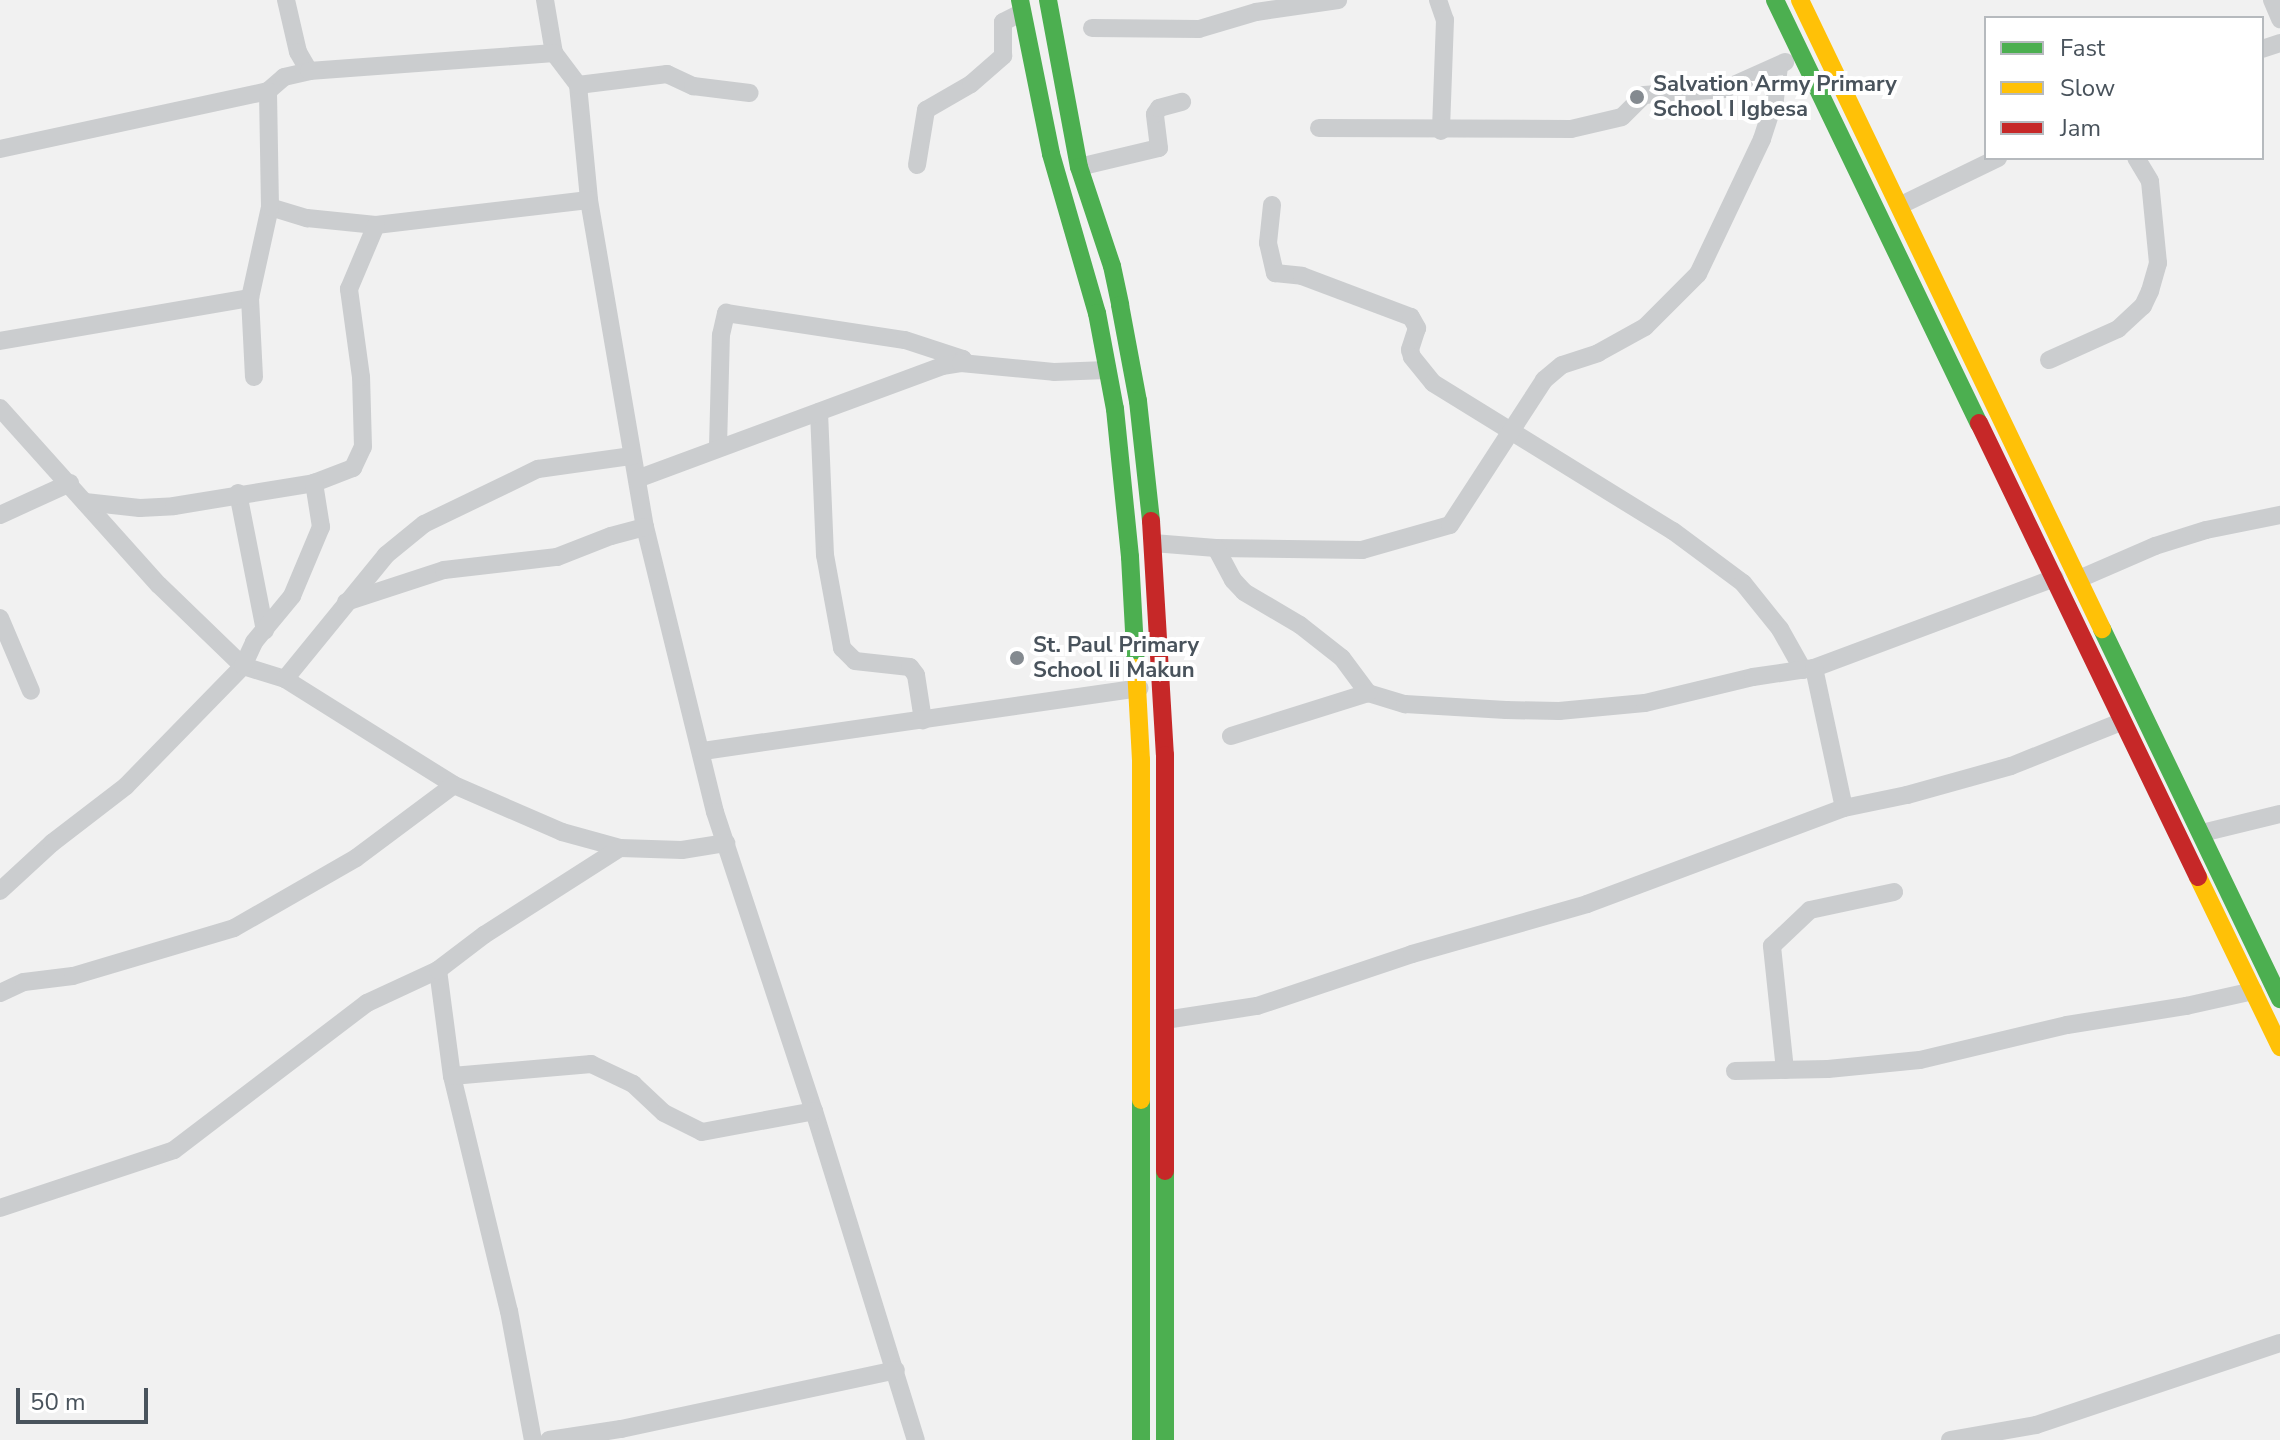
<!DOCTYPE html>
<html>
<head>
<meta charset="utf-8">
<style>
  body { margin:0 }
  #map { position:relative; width:2280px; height:1440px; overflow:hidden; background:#f1f1f1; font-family:"Nunito Sans",sans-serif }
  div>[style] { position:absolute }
  .street>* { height:18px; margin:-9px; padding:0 9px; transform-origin:9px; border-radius:9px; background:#cbcdcf }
  .fast>* { height:18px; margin:-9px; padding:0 9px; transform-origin:9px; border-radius:9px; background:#4caf50 }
  .slow>* { height:18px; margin:-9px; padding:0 9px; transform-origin:9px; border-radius:9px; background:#ffc107 }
  .jam>* { height:18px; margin:-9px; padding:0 9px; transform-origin:9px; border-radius:9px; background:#c62828 }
  .dots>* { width:22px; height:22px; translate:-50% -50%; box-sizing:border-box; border:4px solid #fff; border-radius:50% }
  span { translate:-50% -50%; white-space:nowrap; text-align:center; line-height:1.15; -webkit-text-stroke:8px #fff; paint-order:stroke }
  .poi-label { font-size:22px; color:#49535c; font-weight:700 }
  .left { translate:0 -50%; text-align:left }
  .legend { position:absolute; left:1984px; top:16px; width:280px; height:144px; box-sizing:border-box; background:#fff; border:2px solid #b6babe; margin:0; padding:10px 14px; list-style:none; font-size:24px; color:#49535c }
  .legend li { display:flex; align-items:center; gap:16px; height:40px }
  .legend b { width:40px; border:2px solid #b6babe }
  .scale { position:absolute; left:16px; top:1388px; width:132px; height:36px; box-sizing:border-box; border:4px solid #49535c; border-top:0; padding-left:10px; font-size:24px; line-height:28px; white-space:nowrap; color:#49535c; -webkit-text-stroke:6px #fff; paint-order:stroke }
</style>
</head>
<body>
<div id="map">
  <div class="street">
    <div style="left:286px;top:0;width:53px;rotate:77deg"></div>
    <div style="left:298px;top:52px;width:22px;rotate:60deg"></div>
    <div style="left:545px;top:0;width:54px;rotate:80.4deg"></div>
    <div style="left:554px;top:53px;width:40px;rotate:53deg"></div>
    <div style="left:578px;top:85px;width:116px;rotate:84.5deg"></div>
    <div style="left:589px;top:200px;width:332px;rotate:80.3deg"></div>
    <div style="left:645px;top:527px;width:293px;rotate:76.2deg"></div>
    <div style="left:715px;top:812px;width:315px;rotate:71.7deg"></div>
    <div style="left:814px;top:1111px;width:344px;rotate:72.8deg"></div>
    <div style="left:1438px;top:0;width:21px;rotate:71deg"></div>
    <div style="left:1445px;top:20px;width:111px;rotate:92.1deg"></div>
    <div style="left:2272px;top:0;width:21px;rotate:67deg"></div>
    <div style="left:1092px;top:28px;width:107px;rotate:0.5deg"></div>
    <div style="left:1199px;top:29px;width:59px;rotate:-16.6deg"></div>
    <div style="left:1256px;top:12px;width:83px;rotate:-8.3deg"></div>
    <div style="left:2262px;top:49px;width:19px;rotate:-18deg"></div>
    <div style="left:578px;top:85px;width:90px;rotate:-7deg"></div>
    <div style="left:667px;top:74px;width:29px;rotate:25deg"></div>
    <div style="left:693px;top:86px;width:57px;rotate:7deg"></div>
    <div style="left:1319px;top:128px;width:252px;rotate:0.2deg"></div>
    <div style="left:1571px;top:129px;width:52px;rotate:-13.2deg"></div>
    <div style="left:1622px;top:117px;width:31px;rotate:-45deg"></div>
    <div style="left:1644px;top:95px;width:81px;rotate:-4.2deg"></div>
    <div style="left:1725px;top:89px;width:66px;rotate:-24.2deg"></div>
    <div style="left:0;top:149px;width:274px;rotate:-12.2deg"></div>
    <div style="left:268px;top:91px;width:21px;rotate:-41deg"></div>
    <div style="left:284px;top:77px;width:26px;rotate:-13deg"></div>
    <div style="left:309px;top:71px;width:246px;rotate:-4.2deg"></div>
    <div style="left:917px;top:165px;width:56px;rotate:-80.7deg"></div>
    <div style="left:926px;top:110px;width:52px;rotate:-30deg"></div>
    <div style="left:971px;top:84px;width:43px;rotate:-41.2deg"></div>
    <div style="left:1003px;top:56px;width:34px;rotate:-90deg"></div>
    <div style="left:1003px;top:22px;width:20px;rotate:-27deg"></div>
    <div style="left:1079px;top:167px;width:82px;rotate:-13.4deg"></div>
    <div style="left:1159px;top:148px;width:34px;rotate:-97deg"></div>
    <div style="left:1155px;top:114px;width:7px;rotate:-56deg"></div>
    <div style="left:1159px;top:108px;width:24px;rotate:-15deg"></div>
    <div style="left:1272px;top:205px;width:38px;rotate:96deg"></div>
    <div style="left:1268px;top:243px;width:31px;rotate:77deg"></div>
    <div style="left:1275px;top:273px;width:27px;rotate:6deg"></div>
    <div style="left:1302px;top:276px;width:116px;rotate:20.6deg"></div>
    <div style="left:1411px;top:317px;width:13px;rotate:61deg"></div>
    <div style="left:1417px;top:328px;width:23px;rotate:108deg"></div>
    <div style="left:1410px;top:350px;width:7px;rotate:74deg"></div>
    <div style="left:1412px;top:357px;width:33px;rotate:51deg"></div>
    <div style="left:1433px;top:383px;width:282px;rotate:31.7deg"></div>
    <div style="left:1673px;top:531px;width:87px;rotate:36.6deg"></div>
    <div style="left:1743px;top:583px;width:59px;rotate:51.2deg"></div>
    <div style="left:1780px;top:629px;width:47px;rotate:60.7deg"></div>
    <div style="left:1901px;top:205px;width:108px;rotate:-25.9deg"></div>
    <div style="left:270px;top:207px;width:39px;rotate:17deg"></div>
    <div style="left:307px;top:218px;width:69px;rotate:5.8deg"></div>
    <div style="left:376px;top:225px;width:214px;rotate:-6.7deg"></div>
    <div style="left:0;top:341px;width:254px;rotate:-9.8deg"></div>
    <div style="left:2049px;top:360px;width:76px;rotate:-24.2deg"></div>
    <div style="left:2118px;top:329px;width:34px;rotate:-43deg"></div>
    <div style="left:2143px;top:306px;width:17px;rotate:-65deg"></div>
    <div style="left:2150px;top:291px;width:29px;rotate:-74deg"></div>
    <div style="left:2158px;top:263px;width:82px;rotate:-95.6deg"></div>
    <div style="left:2150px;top:181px;width:27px;rotate:-121deg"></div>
    <div style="left:254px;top:377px;width:79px;rotate:-92.9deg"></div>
    <div style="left:250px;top:298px;width:93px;rotate:-77.6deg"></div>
    <div style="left:270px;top:207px;width:116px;rotate:-91deg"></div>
    <div style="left:0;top:408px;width:238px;rotate:48.1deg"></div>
    <div style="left:159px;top:585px;width:117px;rotate:44deg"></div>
    <div style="left:243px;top:666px;width:44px;rotate:17.2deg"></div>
    <div style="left:285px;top:679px;width:199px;rotate:32.1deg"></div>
    <div style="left:454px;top:785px;width:118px;rotate:23.5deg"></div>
    <div style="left:562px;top:832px;width:60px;rotate:15.4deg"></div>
    <div style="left:620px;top:848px;width:62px;rotate:1.8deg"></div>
    <div style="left:682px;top:850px;width:45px;rotate:-9deg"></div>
    <div style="left:819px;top:412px;width:143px;rotate:87.6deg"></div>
    <div style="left:825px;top:555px;width:95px;rotate:79.6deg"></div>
    <div style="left:842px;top:648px;width:18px;rotate:45deg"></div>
    <div style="left:855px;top:661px;width:55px;rotate:6.2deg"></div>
    <div style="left:910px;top:667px;width:10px;rotate:53deg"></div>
    <div style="left:916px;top:675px;width:46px;rotate:81.2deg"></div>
    <div style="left:718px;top:447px;width:112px;rotate:-88.5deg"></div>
    <div style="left:721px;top:335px;width:23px;rotate:-77deg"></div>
    <div style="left:726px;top:313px;width:181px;rotate:8.6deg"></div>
    <div style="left:905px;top:340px;width:61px;rotate:18.1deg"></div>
    <div style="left:963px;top:359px;width:4px;rotate:117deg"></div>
    <div style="left:637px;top:479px;width:325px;rotate:-20.3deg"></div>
    <div style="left:942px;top:366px;width:19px;rotate:-9deg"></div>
    <div style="left:961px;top:363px;width:93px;rotate:5.5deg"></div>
    <div style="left:1054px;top:372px;width:53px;rotate:-2.2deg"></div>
    <div style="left:238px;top:493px;width:140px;rotate:78.9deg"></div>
    <div style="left:85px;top:502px;width:55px;rotate:6.2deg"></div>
    <div style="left:140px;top:508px;width:34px;rotate:-3deg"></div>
    <div style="left:174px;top:506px;width:142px;rotate:-9.3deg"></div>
    <div style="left:314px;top:483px;width:42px;rotate:-21deg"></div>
    <div style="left:353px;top:468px;width:23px;rotate:-65deg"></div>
    <div style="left:363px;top:447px;width:70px;rotate:-91.6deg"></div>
    <div style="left:361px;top:377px;width:89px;rotate:-97.8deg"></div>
    <div style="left:349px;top:289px;width:69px;rotate:-67.1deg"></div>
    <div style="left:0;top:515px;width:77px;rotate:-24.6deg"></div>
    <div style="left:1153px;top:543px;width:63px;rotate:4.5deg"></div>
    <div style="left:1216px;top:548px;width:146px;rotate:0.8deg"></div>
    <div style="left:1362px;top:550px;width:91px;rotate:-15.9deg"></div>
    <div style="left:1450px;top:525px;width:173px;rotate:-57deg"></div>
    <div style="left:1544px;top:380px;width:23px;rotate:-40deg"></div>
    <div style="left:1562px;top:365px;width:38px;rotate:-18deg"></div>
    <div style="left:1598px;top:353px;width:54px;rotate:-29deg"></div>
    <div style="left:1645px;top:327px;width:75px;rotate:-45deg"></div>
    <div style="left:1698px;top:274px;width:149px;rotate:-64.6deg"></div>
    <div style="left:1762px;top:139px;width:42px;rotate:-72deg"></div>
    <div style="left:1775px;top:99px;width:33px;rotate:-83deg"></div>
    <div style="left:1216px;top:548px;width:36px;rotate:62deg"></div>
    <div style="left:1233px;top:580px;width:16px;rotate:47deg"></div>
    <div style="left:1244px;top:592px;width:65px;rotate:30.5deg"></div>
    <div style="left:1300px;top:625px;width:53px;rotate:38.2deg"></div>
    <div style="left:1342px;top:658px;width:44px;rotate:53.4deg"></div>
    <div style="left:1368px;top:693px;width:39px;rotate:17deg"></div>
    <div style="left:1405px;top:704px;width:101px;rotate:3.4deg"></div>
    <div style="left:1506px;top:710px;width:53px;rotate:1.1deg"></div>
    <div style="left:1559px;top:711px;width:86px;rotate:-5.3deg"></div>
    <div style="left:1645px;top:703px;width:111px;rotate:-13.5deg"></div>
    <div style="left:1753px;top:677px;width:62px;rotate:-8.4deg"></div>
    <div style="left:1814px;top:668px;width:257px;rotate:-20.5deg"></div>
    <div style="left:2079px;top:579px;width:83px;rotate:-23.5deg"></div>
    <div style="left:2155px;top:546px;width:53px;rotate:-17.4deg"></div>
    <div style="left:2206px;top:530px;width:76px;rotate:-11.5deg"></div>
    <div style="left:346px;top:602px;width:103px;rotate:-18.1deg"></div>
    <div style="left:444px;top:570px;width:114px;rotate:-6.6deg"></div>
    <div style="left:557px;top:557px;width:58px;rotate:-21.3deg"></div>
    <div style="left:611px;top:536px;width:35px;rotate:-15deg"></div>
    <div style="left:0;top:618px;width:79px;rotate:67deg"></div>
    <div style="left:1814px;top:668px;width:143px;rotate:77.9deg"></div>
    <div style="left:285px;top:679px;width:160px;rotate:-50.8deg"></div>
    <div style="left:386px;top:555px;width:49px;rotate:-39.2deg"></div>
    <div style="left:424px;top:524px;width:127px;rotate:-25.8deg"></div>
    <div style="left:538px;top:469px;width:95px;rotate:-7.9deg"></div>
    <div style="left:1231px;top:736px;width:144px;rotate:-17.4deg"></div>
    <div style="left:703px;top:751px;width:441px;rotate:-8.2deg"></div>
    <div style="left:2202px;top:833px;width:80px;rotate:-13.7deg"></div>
    <div style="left:0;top:891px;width:71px;rotate:-42.7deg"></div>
    <div style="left:52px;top:843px;width:93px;rotate:-37.6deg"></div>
    <div style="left:126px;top:786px;width:168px;rotate:-45.7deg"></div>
    <div style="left:243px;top:666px;width:26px;rotate:-65deg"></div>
    <div style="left:254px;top:642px;width:60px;rotate:-50.4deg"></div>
    <div style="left:292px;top:596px;width:75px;rotate:-67.2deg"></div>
    <div style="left:321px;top:527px;width:45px;rotate:-99deg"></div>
    <div style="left:438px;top:970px;width:107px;rotate:82.5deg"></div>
    <div style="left:452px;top:1076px;width:242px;rotate:76.4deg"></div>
    <div style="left:509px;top:1311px;width:131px;rotate:79.5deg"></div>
    <div style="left:0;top:993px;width:26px;rotate:-25deg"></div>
    <div style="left:24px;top:982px;width:49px;rotate:-7deg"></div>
    <div style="left:73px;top:976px;width:168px;rotate:-16.6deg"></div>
    <div style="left:234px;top:928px;width:141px;rotate:-29.8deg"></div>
    <div style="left:356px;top:858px;width:122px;rotate:-36.7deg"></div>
    <div style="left:1165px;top:1020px;width:93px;rotate:-8.7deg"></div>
    <div style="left:1257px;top:1006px;width:163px;rotate:-18.5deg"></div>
    <div style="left:1412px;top:954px;width:182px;rotate:-15.9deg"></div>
    <div style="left:1587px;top:904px;width:274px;rotate:-20.5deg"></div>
    <div style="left:1844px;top:808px;width:64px;rotate:-11.7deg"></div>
    <div style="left:1907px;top:795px;width:108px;rotate:-15.6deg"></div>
    <div style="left:2011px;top:766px;width:118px;rotate:-21.8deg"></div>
    <div style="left:1785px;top:1070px;width:125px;rotate:-96deg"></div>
    <div style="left:1772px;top:946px;width:52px;rotate:-43.5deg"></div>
    <div style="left:1810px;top:910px;width:86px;rotate:-12.1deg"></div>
    <div style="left:1735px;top:1071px;width:93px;rotate:-1.2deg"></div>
    <div style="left:1828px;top:1069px;width:92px;rotate:-5.6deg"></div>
    <div style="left:1920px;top:1060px;width:151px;rotate:-13.4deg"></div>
    <div style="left:2067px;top:1025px;width:121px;rotate:-9.1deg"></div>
    <div style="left:2186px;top:1006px;width:69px;rotate:-12.6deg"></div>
    <div style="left:452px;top:1076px;width:140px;rotate:-4.9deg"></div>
    <div style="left:591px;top:1064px;width:47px;rotate:25.5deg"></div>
    <div style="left:633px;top:1084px;width:42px;rotate:43.1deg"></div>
    <div style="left:664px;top:1113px;width:42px;rotate:26.6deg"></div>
    <div style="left:702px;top:1132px;width:114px;rotate:-10.6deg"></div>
    <div style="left:0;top:1208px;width:183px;rotate:-18.4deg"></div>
    <div style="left:174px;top:1150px;width:243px;rotate:-37.3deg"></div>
    <div style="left:367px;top:1003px;width:78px;rotate:-24.9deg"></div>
    <div style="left:438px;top:970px;width:58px;rotate:-37.3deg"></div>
    <div style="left:484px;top:935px;width:161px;rotate:-32.6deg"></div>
    <div style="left:549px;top:1440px;width:73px;rotate:-8.7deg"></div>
    <div style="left:621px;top:1429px;width:281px;rotate:-12.1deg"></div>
    <div style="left:1950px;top:1440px;width:87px;rotate:-9.9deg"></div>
    <div style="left:2036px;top:1425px;width:257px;rotate:-18.6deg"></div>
  </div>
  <div class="fast">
    <div style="left:1020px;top:0;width:157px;rotate:78.6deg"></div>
    <div style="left:1051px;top:154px;width:166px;rotate:73.9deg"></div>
    <div style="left:1097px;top:313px;width:98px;rotate:79.4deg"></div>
    <div style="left:1115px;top:409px;width:149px;rotate:84.2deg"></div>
    <div style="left:1130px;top:557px;width:111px;rotate:86.9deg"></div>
    <div style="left:1048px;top:0;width:170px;rotate:79.5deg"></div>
    <div style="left:1079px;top:167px;width:104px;rotate:71.6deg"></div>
    <div style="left:1112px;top:266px;width:40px;rotate:78deg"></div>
    <div style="left:1120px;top:305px;width:98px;rotate:79.4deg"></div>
    <div style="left:1138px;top:401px;width:121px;rotate:83.8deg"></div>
    <div style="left:1775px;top:0;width:470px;rotate:64.3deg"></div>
    <div style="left:2102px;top:629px;width:411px;rotate:64.3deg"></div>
    <div style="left:1141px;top:1100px;width:340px;rotate:90deg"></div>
    <div style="left:1165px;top:1171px;width:269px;rotate:90deg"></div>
  </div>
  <div class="slow">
    <div style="left:1800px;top:0;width:698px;rotate:64.35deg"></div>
    <div style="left:1136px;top:668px;width:92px;rotate:86.9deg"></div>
    <div style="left:1141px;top:760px;width:340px;rotate:90deg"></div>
    <div style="left:2198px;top:877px;width:189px;rotate:64.2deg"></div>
  </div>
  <div class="jam">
    <div style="left:1979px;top:423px;width:504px;rotate:64.25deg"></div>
    <div style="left:1151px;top:521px;width:234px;rotate:86.6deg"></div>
    <div style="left:1165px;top:755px;width:416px;rotate:90deg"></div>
  </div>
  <div class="dots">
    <div style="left:1637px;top:97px;background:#848a90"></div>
    <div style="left:1017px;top:658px;background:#848a90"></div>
  </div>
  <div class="poi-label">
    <span class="left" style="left:1653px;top:97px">Salvation Army Primary<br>School I Igbesa</span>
    <span class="left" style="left:1033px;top:658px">St. Paul Primary<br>School Ii Makun</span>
  </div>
  <ul class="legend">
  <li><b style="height:10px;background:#4caf50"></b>Fast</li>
  <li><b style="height:10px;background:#ffc107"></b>Slow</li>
  <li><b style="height:10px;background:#c62828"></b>Jam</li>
  </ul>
  <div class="scale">50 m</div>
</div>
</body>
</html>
